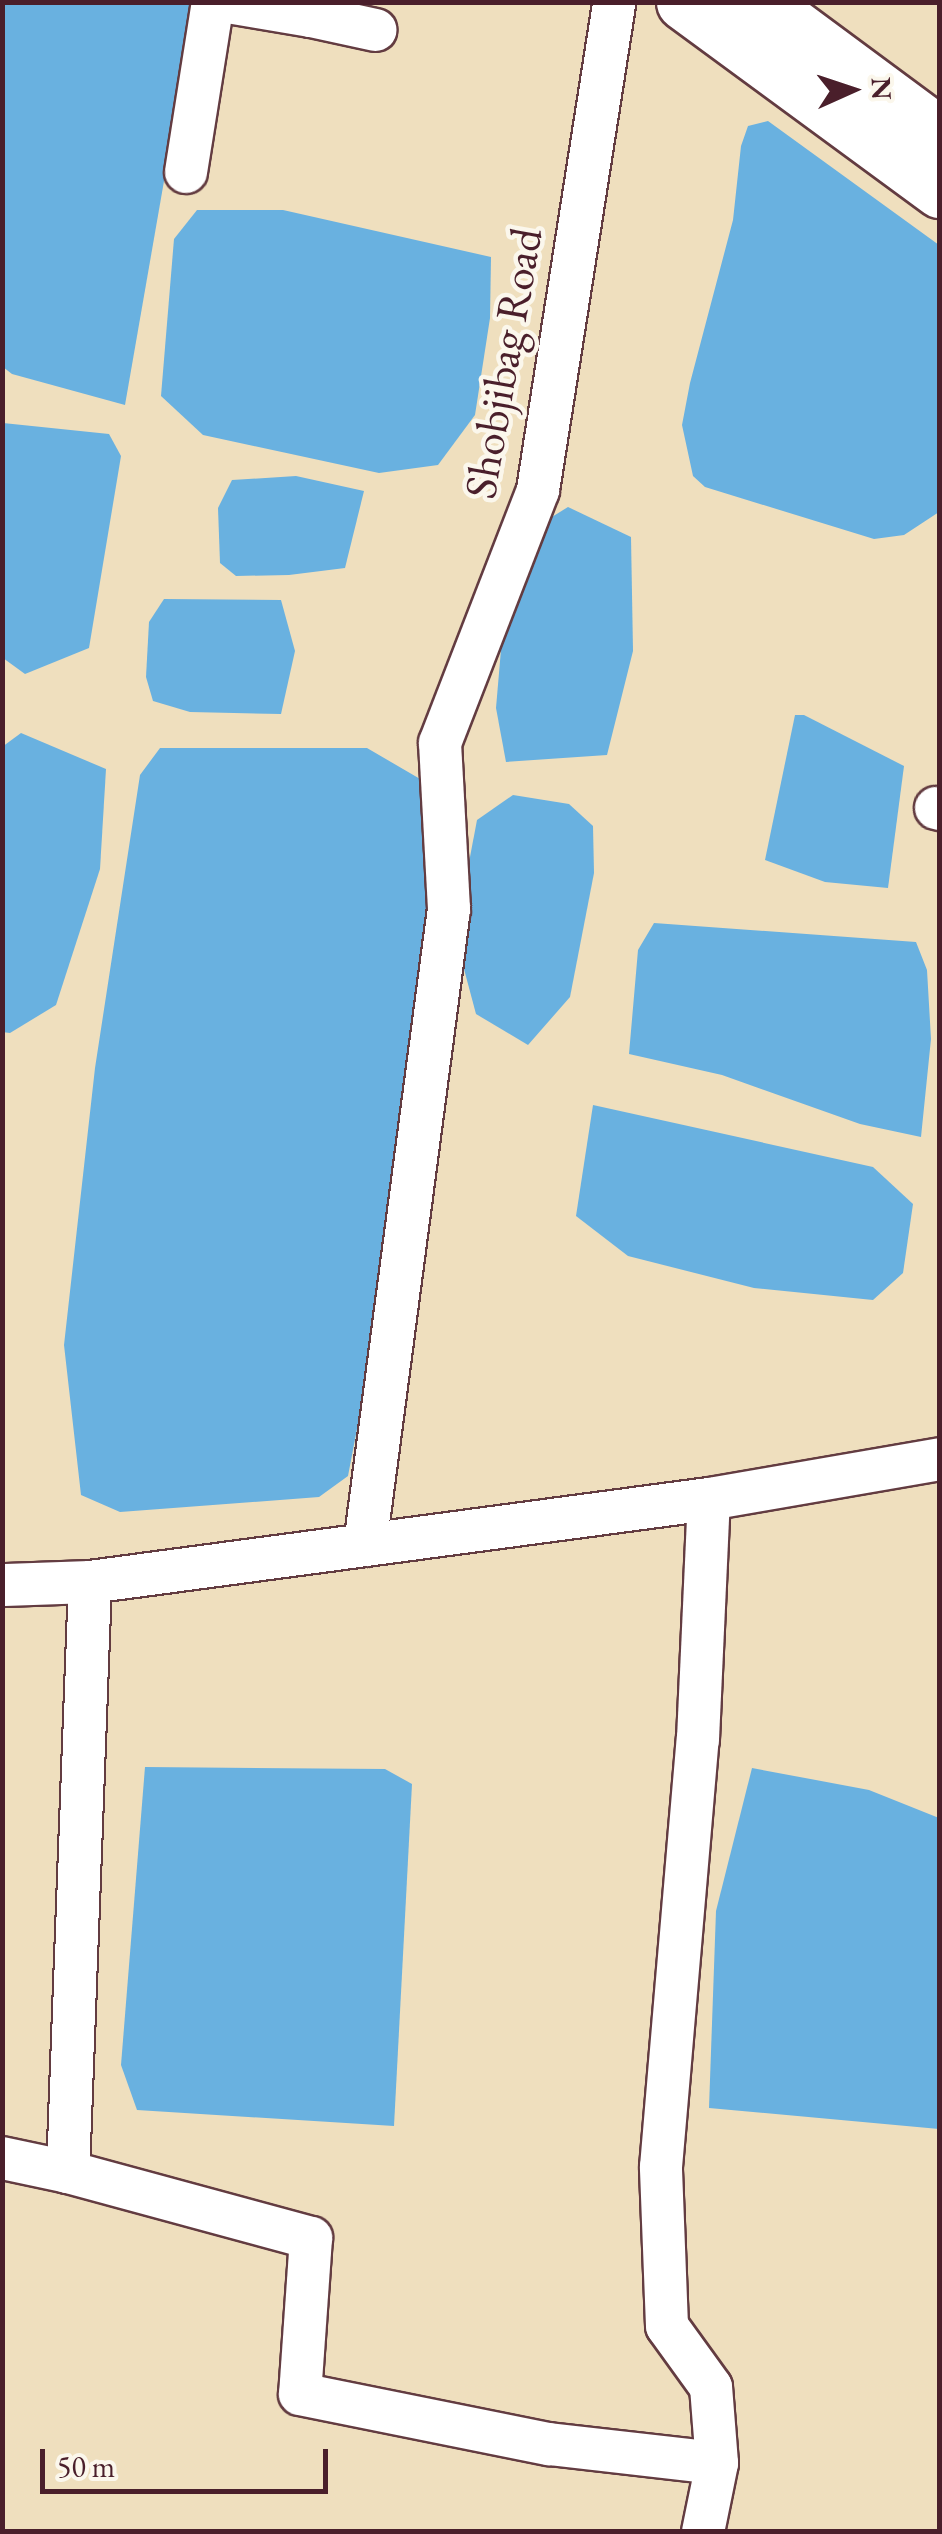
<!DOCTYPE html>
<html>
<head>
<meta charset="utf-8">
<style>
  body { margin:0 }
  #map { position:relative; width:942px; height:2534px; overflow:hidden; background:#efdfbe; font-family:"EB Garamond",serif }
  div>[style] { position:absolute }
  .water>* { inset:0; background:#69b1e0 }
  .roads { filter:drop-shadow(2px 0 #633c41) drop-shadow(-2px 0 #633c41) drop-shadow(0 2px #633c41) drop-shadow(0 -2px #633c41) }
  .minor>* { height:42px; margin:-21px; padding:0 21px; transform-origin:21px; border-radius:21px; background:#fff }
  .highway>* { height:55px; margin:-27.5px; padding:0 27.5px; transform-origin:27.5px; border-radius:27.5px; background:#fff }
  span { translate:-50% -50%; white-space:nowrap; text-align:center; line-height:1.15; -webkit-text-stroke:9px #fbf7ec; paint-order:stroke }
  .street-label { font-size:45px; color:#4a1f2b }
  .frame { position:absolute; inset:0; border:5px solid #4a1f2b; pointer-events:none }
  .north { position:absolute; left:802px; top:40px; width:100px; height:100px; -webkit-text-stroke:8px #fbf7ec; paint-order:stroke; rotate:87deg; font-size:28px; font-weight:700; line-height:40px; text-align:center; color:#4a1f2b }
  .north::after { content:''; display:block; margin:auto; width:35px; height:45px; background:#4a1f2b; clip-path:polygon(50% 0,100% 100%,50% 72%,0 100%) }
  .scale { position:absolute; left:40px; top:2449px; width:288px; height:45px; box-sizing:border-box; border:5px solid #4a1f2b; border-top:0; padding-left:12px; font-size:30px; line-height:35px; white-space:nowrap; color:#4a1f2b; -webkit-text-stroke:8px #fbf7ec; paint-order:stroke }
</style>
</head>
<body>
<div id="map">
  <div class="water">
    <div style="clip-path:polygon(2px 3px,195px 3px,125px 405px,12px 374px,3px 367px)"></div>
    <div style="clip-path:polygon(768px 121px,939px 245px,939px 512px,904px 535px,874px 539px,705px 487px,693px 476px,682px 425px,690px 383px,733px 220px,741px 146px,748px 126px)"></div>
    <div style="clip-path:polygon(197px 210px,283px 210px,491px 257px,490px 318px,475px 415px,438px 465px,379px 473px,203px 435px,161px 396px,174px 239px)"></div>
    <div style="clip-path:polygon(3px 423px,109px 434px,121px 456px,89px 648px,25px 674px,3px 658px)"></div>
    <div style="clip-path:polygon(296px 476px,364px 491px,345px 568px,289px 575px,236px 576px,220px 563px,218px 508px,232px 480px)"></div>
    <div style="clip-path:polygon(568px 507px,631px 537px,633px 651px,607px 755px,506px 762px,496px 708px,502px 638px,547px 520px)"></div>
    <div style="clip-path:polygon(164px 599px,281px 600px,295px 651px,281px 714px,190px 712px,153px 701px,146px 677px,149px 622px)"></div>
    <div style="clip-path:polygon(795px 715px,804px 715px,904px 766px,888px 888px,825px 882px,765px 860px)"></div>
    <div style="clip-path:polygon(21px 733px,106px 769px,100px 869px,56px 1005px,10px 1033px,2px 1032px,2px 747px)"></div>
    <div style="clip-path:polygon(160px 748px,367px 748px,439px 790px,428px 986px,397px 1132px,370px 1361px,348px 1476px,319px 1497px,120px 1512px,81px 1495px,64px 1345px,95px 1068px,140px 775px)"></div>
    <div style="clip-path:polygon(513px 795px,569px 804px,593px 826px,594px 873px,570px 997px,528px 1045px,476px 1014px,460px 954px,463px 894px,477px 820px)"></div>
    <div style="clip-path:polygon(654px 923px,916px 942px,927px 970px,931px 1039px,921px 1137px,860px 1124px,722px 1075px,629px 1054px,638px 950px)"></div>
    <div style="clip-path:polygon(593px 1105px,873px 1167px,913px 1204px,903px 1273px,873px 1300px,754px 1288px,628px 1256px,576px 1216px)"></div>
    <div style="clip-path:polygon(145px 1767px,385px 1769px,412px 1784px,394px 2126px,137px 2110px,121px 2065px)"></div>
    <div style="clip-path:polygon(752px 1768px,869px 1790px,939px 1818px,939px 2129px,709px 2108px,716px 1911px)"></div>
  </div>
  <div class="roads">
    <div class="minor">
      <div style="left:228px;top:2px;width:84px;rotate:9.6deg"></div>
      <div style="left:310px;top:2px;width:14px;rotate:86deg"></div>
      <div style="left:311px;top:16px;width:66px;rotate:12.2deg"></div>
      <div style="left:186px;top:172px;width:172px;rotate:-81deg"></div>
      <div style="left:936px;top:808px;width:4px;rotate:14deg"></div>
      <div style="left:365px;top:1545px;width:642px;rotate:-82.48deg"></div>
      <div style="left:449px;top:909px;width:166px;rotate:-93.1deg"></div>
      <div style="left:440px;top:743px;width:271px;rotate:-68.8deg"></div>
      <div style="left:538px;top:490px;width:494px;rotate:-81.1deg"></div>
      <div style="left:2px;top:1585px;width:88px;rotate:-2deg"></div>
      <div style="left:2px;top:2158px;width:67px;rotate:12deg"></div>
      <div style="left:68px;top:2172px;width:590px;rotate:-87.86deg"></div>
      <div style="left:90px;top:1582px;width:625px;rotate:-7.64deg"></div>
      <div style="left:709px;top:1499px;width:234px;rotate:-9.8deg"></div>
      <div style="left:68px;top:2172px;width:252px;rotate:15.2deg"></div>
      <div style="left:311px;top:2238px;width:156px;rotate:94deg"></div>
      <div style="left:300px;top:2394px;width:254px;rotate:11.4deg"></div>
      <div style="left:549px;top:2444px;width:169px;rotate:6.5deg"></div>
      <div style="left:703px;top:2532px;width:70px;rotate:-78.5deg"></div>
      <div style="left:717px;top:2463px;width:76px;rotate:-94.5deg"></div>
      <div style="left:711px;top:2387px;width:75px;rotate:-125.8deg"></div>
      <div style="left:667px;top:2326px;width:159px;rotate:-92.2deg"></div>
      <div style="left:661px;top:2167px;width:430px;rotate:-85.1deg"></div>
      <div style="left:698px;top:1739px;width:240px;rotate:-87.4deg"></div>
    </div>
    <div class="highway">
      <div style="left:684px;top:2px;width:318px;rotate:36.3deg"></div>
      <div style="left:760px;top:2px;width:224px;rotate:36.5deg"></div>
    </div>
  </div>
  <div class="street-label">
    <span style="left:503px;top:363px;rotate:-80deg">Shobjibag Road</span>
  </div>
  <div class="frame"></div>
  <div class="north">N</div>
  <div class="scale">50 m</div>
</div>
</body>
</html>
